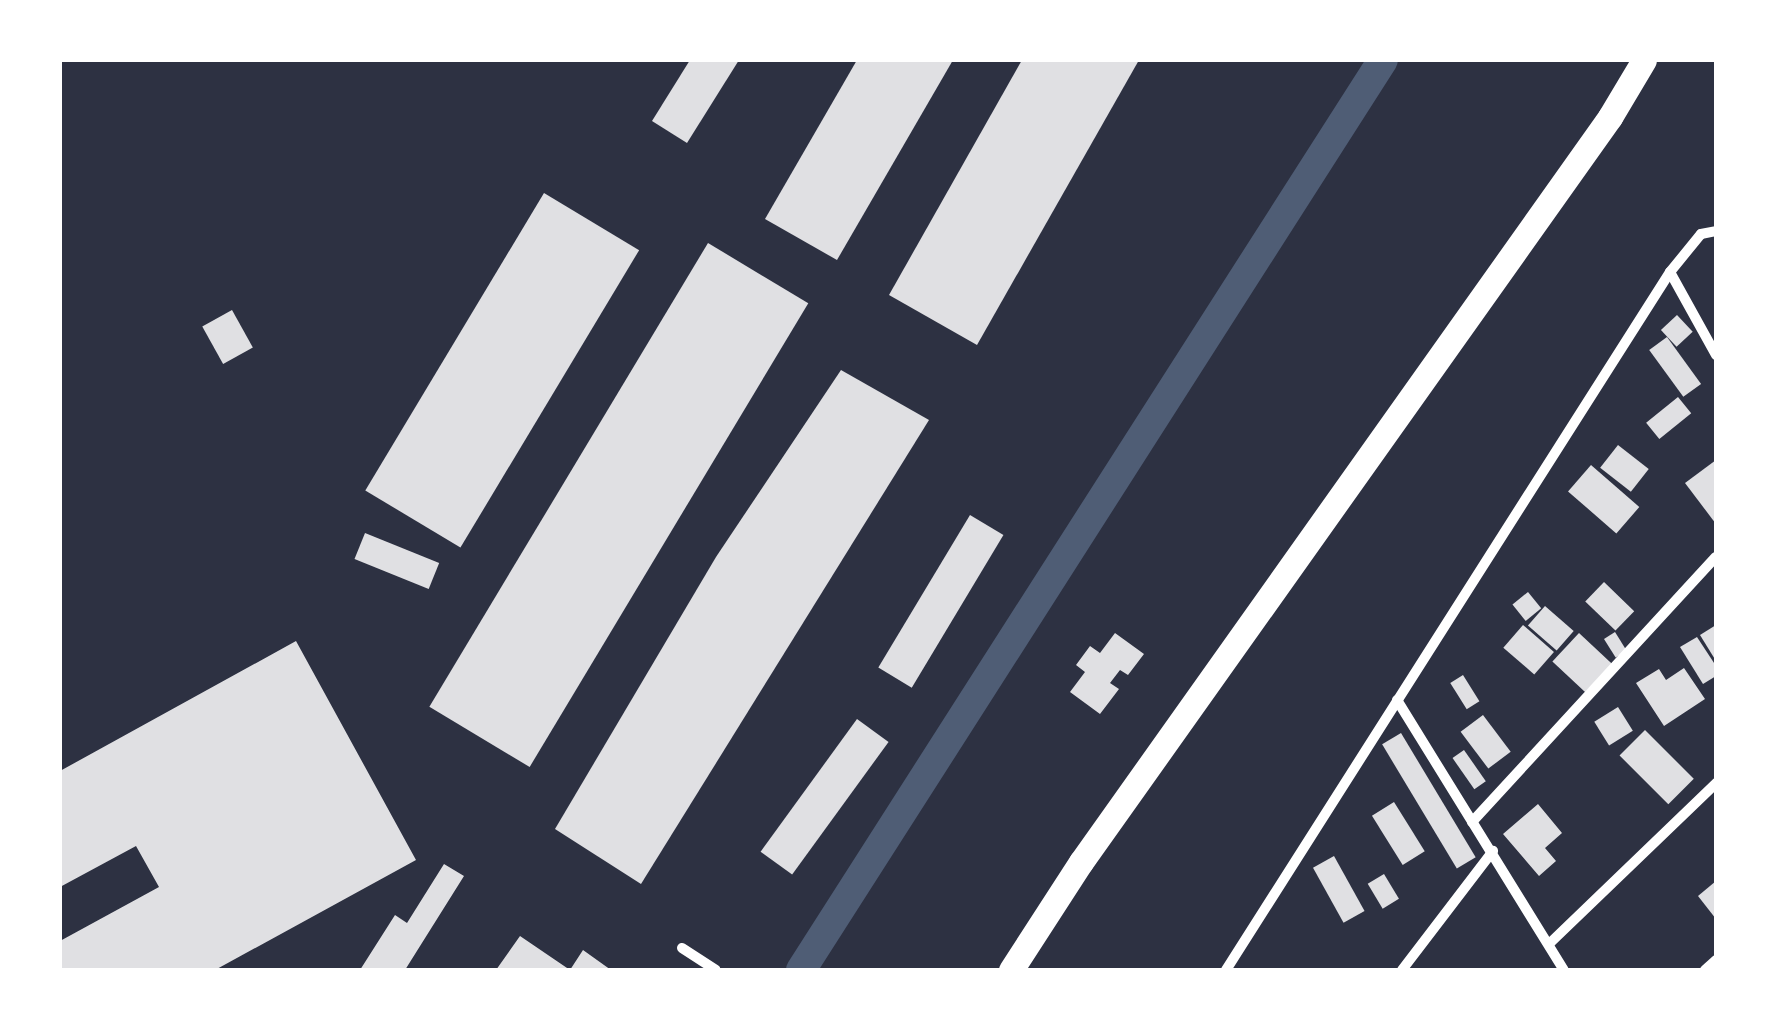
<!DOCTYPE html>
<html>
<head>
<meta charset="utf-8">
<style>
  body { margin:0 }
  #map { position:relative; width:1776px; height:1030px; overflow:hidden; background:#2d3142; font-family:"Zilla Slab",serif }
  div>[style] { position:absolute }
  .canal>* { height:30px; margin:-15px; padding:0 15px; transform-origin:15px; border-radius:15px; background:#4f5d75 }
  .building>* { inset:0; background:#e0e0e3; transform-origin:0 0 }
  .minor>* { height:10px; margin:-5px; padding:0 5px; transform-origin:5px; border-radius:5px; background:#fff }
  .primary>* { height:25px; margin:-12.5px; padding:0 12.5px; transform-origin:12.5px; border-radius:12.5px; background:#fff }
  span { translate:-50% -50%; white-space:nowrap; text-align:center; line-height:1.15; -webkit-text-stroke:8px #fff; paint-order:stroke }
  .frame { position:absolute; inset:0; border:62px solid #fff; pointer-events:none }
</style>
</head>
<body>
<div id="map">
  <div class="canal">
    <div style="left:801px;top:970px;width:1080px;rotate:-57.4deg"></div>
  </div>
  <div class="building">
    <div style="clip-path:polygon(690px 60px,739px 60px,687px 143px,652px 121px)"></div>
    <div style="clip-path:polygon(857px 60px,953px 60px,837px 260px,765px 219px)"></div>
    <div style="clip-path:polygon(1022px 60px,1139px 60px,977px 345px,889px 295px)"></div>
    <div style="left:544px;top:193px;width:111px;height:347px;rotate:31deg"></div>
    <div style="left:708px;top:243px;width:117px;height:541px;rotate:31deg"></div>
    <div style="left:232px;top:310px;width:43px;height:34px;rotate:61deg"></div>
    <div style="left:1677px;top:315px;width:23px;height:22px;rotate:47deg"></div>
    <div style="left:1667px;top:337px;width:58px;height:22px;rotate:54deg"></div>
    <div style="clip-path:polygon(841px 370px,929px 420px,641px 884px,555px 829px,716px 557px)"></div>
    <div style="left:1678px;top:397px;width:21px;height:41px;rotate:51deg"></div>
    <div style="left:1618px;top:445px;width:39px;height:29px;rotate:38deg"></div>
    <div style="clip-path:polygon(1716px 460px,1716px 524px,1685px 483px)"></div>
    <div style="left:1591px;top:465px;width:64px;height:35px;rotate:41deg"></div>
    <div style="left:970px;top:515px;width:39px;height:178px;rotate:31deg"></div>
    <div style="left:365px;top:533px;width:80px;height:28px;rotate:22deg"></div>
    <div style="left:1604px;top:582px;width:42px;height:27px;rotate:44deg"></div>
    <div style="left:1528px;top:592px;width:21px;height:20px;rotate:51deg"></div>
    <div style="left:1545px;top:606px;width:38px;height:26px;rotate:41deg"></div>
    <div style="left:1523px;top:625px;width:41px;height:30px;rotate:41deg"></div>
    <div style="clip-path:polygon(1716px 625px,1716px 661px,1700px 635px)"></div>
    <div style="left:1615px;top:632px;width:22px;height:13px;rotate:58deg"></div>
    <div style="clip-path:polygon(1115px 633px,1144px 654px,1128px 675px,1120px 670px,1110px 683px,1119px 689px,1100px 714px,1070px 692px,1085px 672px,1076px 665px,1090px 646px,1100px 653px)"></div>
    <div style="left:1579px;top:633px;width:45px;height:39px;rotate:43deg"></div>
    <div style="clip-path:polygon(1697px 637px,1716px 666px,1716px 676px,1703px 684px,1680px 647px)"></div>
    <div style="clip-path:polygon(296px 641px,416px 860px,215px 970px,60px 970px,60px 941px,159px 887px,136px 846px,60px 887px,60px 771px)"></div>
    <div style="clip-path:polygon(1684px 668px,1705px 699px,1664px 726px,1636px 683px,1659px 669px,1666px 680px)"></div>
    <div style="left:1463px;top:675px;width:31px;height:15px;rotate:58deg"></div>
    <div style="left:1618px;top:707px;width:28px;height:28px;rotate:58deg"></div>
    <div style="left:1483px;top:715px;width:46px;height:28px;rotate:53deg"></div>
    <div style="left:857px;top:719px;width:39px;height:164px;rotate:36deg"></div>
    <div style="left:1645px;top:730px;width:69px;height:36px;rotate:45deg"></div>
    <div style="left:1401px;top:733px;width:145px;height:22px;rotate:59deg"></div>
    <div style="left:1464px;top:750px;width:38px;height:14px;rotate:55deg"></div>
    <div style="left:1394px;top:802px;width:58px;height:26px;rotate:58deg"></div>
    <div style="clip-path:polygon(1538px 804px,1562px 833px,1545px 848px,1556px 861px,1539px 876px,1503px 834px)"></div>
    <div style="left:1334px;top:856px;width:63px;height:24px;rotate:61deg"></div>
    <div style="clip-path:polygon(444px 864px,464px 876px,405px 970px,360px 970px,395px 915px,407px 923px)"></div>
    <div style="left:1384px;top:874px;width:29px;height:19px;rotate:59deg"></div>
    <div style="clip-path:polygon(1716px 881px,1716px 919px,1698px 896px)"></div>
    <div style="clip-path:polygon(520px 936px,570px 970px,583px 950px,611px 970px,496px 970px)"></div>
  </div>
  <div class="minor">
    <div style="left:1670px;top:272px;width:95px;rotate:61deg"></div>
    <div style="left:1397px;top:700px;width:317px;rotate:58.3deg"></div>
    <div style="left:1472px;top:822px;width:360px;rotate:-47.4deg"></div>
    <div style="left:1550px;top:943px;width:231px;rotate:-43.9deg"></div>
    <div style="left:682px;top:948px;width:40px;rotate:32.9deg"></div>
    <div style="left:1226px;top:970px;width:827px;rotate:-57.54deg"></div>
    <div style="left:1670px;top:272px;width:49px;rotate:-50.8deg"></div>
    <div style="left:1701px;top:234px;width:15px;rotate:-11deg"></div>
    <div style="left:1402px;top:970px;width:150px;rotate:-52.6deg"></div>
    <div style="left:1705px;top:970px;width:15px;rotate:-42deg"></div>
  </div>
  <div class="primary">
    <div style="left:1011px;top:970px;width:129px;rotate:-57.1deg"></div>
    <div style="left:1081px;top:862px;width:914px;rotate:-54.62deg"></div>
    <div style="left:1610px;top:117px;width:66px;rotate:-59.2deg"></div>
  </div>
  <div class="frame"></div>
</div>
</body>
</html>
